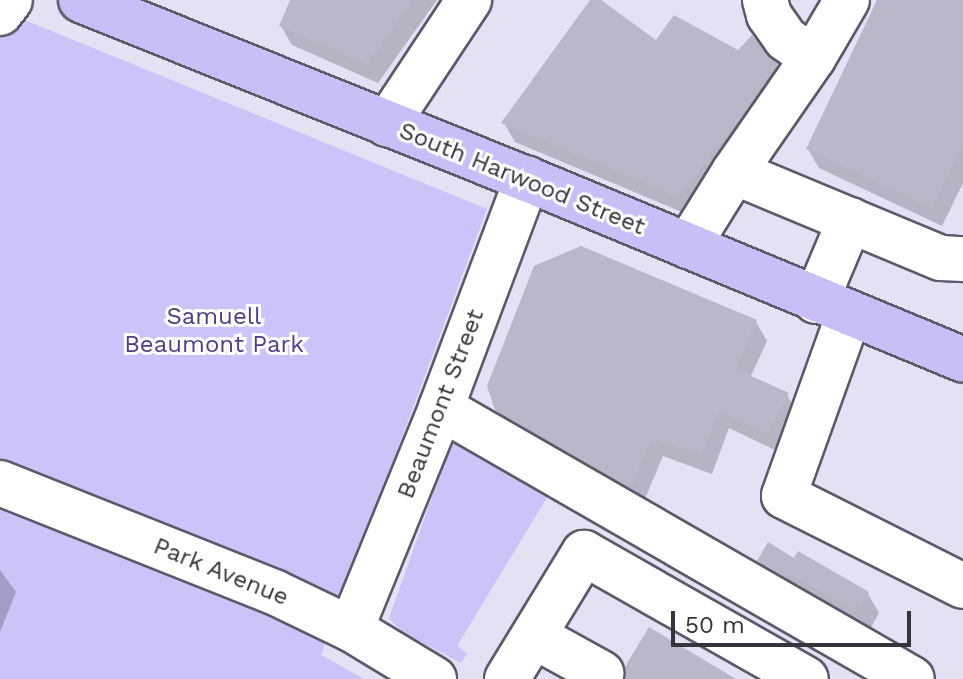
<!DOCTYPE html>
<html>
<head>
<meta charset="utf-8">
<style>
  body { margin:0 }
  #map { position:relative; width:963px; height:679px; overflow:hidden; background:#e3e1f3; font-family:"Work Sans",sans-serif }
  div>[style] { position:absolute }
  .green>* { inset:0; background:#cbc4f8 }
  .shadow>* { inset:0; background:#0003 }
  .building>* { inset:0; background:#b9b7c8 }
  .roads { filter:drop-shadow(2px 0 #5b5a69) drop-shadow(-2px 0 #5b5a69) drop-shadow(0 2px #5b5a69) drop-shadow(0 -2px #5b5a69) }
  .minor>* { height:44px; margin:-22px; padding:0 22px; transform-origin:22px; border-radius:22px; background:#fff }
  .major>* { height:44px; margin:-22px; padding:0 22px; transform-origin:22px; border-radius:22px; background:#c9bff6 }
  span { translate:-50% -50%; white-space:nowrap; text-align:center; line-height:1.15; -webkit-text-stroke:6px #fff; paint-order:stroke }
  .street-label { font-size:24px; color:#36353c }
  .park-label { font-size:24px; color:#514089 }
  .scale { position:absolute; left:671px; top:611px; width:240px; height:36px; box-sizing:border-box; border:4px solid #36353c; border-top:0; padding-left:10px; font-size:24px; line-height:28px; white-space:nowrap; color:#36353c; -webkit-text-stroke:6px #fff; paint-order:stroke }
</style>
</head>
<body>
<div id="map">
  <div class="green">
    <div style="clip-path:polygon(0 10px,487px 209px,321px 655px,364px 679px,0 679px)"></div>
    <div style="clip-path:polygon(453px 438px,557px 481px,457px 646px,467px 653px,461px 663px,404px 633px,389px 618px)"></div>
  </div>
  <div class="shadow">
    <div style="clip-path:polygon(292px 0,437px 0,378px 83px,292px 45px,281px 26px)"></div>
    <div style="clip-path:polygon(592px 0,657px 42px,776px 65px,787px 84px,689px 215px,515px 142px,504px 123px)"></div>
    <div style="clip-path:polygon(879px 0,963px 0,963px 183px,942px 226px,819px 168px,808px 149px)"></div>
    <div style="clip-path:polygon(756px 322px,767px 341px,750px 378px,787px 395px,798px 414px,779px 452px,729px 428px,712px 474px,663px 456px,642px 506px,508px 429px,497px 410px)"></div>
    <div style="clip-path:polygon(759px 561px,868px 594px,879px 613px,869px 631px,770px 580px)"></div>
    <div style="clip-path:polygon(0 570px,16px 592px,0 632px)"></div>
  </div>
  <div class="building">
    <div style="clip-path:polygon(290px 0,413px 0,367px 65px,279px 26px)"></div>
    <div style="clip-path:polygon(590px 0,601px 0,656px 40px,674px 15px,738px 50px,752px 35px,778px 64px,746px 111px,678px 197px,501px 123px)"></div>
    <div style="clip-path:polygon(877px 0,963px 0,963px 142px,932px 209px,806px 149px)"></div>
    <div style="clip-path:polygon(581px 246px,757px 320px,736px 369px,789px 393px,768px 434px,719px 411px,701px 456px,652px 438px,631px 489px,495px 410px,487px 386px,534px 266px)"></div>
    <div style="clip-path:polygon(768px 542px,794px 558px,798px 551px,869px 592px,858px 613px,789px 574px,786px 578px,757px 561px)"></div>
    <div style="clip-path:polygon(649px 627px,736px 679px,624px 679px,625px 667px)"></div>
  </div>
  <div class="roads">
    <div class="minor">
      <div style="left:765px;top:0;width:16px;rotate:75deg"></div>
      <div style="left:769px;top:15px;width:29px;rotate:55deg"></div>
      <div style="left:786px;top:39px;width:33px;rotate:35deg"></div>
      <div style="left:0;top:13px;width:16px;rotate:-52deg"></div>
      <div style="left:387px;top:124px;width:149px;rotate:-56.5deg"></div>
      <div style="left:734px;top:172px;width:224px;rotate:22.6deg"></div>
      <div style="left:941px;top:258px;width:22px;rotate:3deg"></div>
      <div style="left:688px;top:246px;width:87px;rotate:-58.1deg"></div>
      <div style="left:734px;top:172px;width:139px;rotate:-55.3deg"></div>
      <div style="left:813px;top:58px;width:67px;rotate:-59.6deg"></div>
      <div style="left:816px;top:301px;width:88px;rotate:-67.2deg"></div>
      <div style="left:849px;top:314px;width:193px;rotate:109.7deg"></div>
      <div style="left:784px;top:496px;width:200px;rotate:26.7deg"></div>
      <div style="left:441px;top:408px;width:543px;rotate:29.91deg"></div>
      <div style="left:0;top:483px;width:295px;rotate:21.7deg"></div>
      <div style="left:274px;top:592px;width:85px;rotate:25.7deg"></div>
      <div style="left:351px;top:629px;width:97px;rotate:31.1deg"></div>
      <div style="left:351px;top:629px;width:239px;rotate:-67.8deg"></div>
      <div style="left:441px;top:408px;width:245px;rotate:-69.4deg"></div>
      <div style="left:534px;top:636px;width:77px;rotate:28.9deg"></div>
      <div style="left:507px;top:679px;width:148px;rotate:-58.6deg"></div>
      <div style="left:584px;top:553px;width:255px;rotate:29.6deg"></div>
    </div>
    <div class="major">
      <div style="left:81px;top:0;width:481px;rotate:21.9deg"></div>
      <div style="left:527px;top:179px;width:472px;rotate:22.5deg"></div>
    </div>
  </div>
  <div class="street-label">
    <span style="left:522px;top:179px;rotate:22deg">South Harwood Street</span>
    <span style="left:441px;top:404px;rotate:-69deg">Beaumont Street</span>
    <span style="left:221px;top:572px;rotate:22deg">Park Avenue</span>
  </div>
  <div class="park-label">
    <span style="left:214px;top:331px">Samuell<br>Beaumont Park</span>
  </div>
  <div class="scale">50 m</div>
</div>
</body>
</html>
